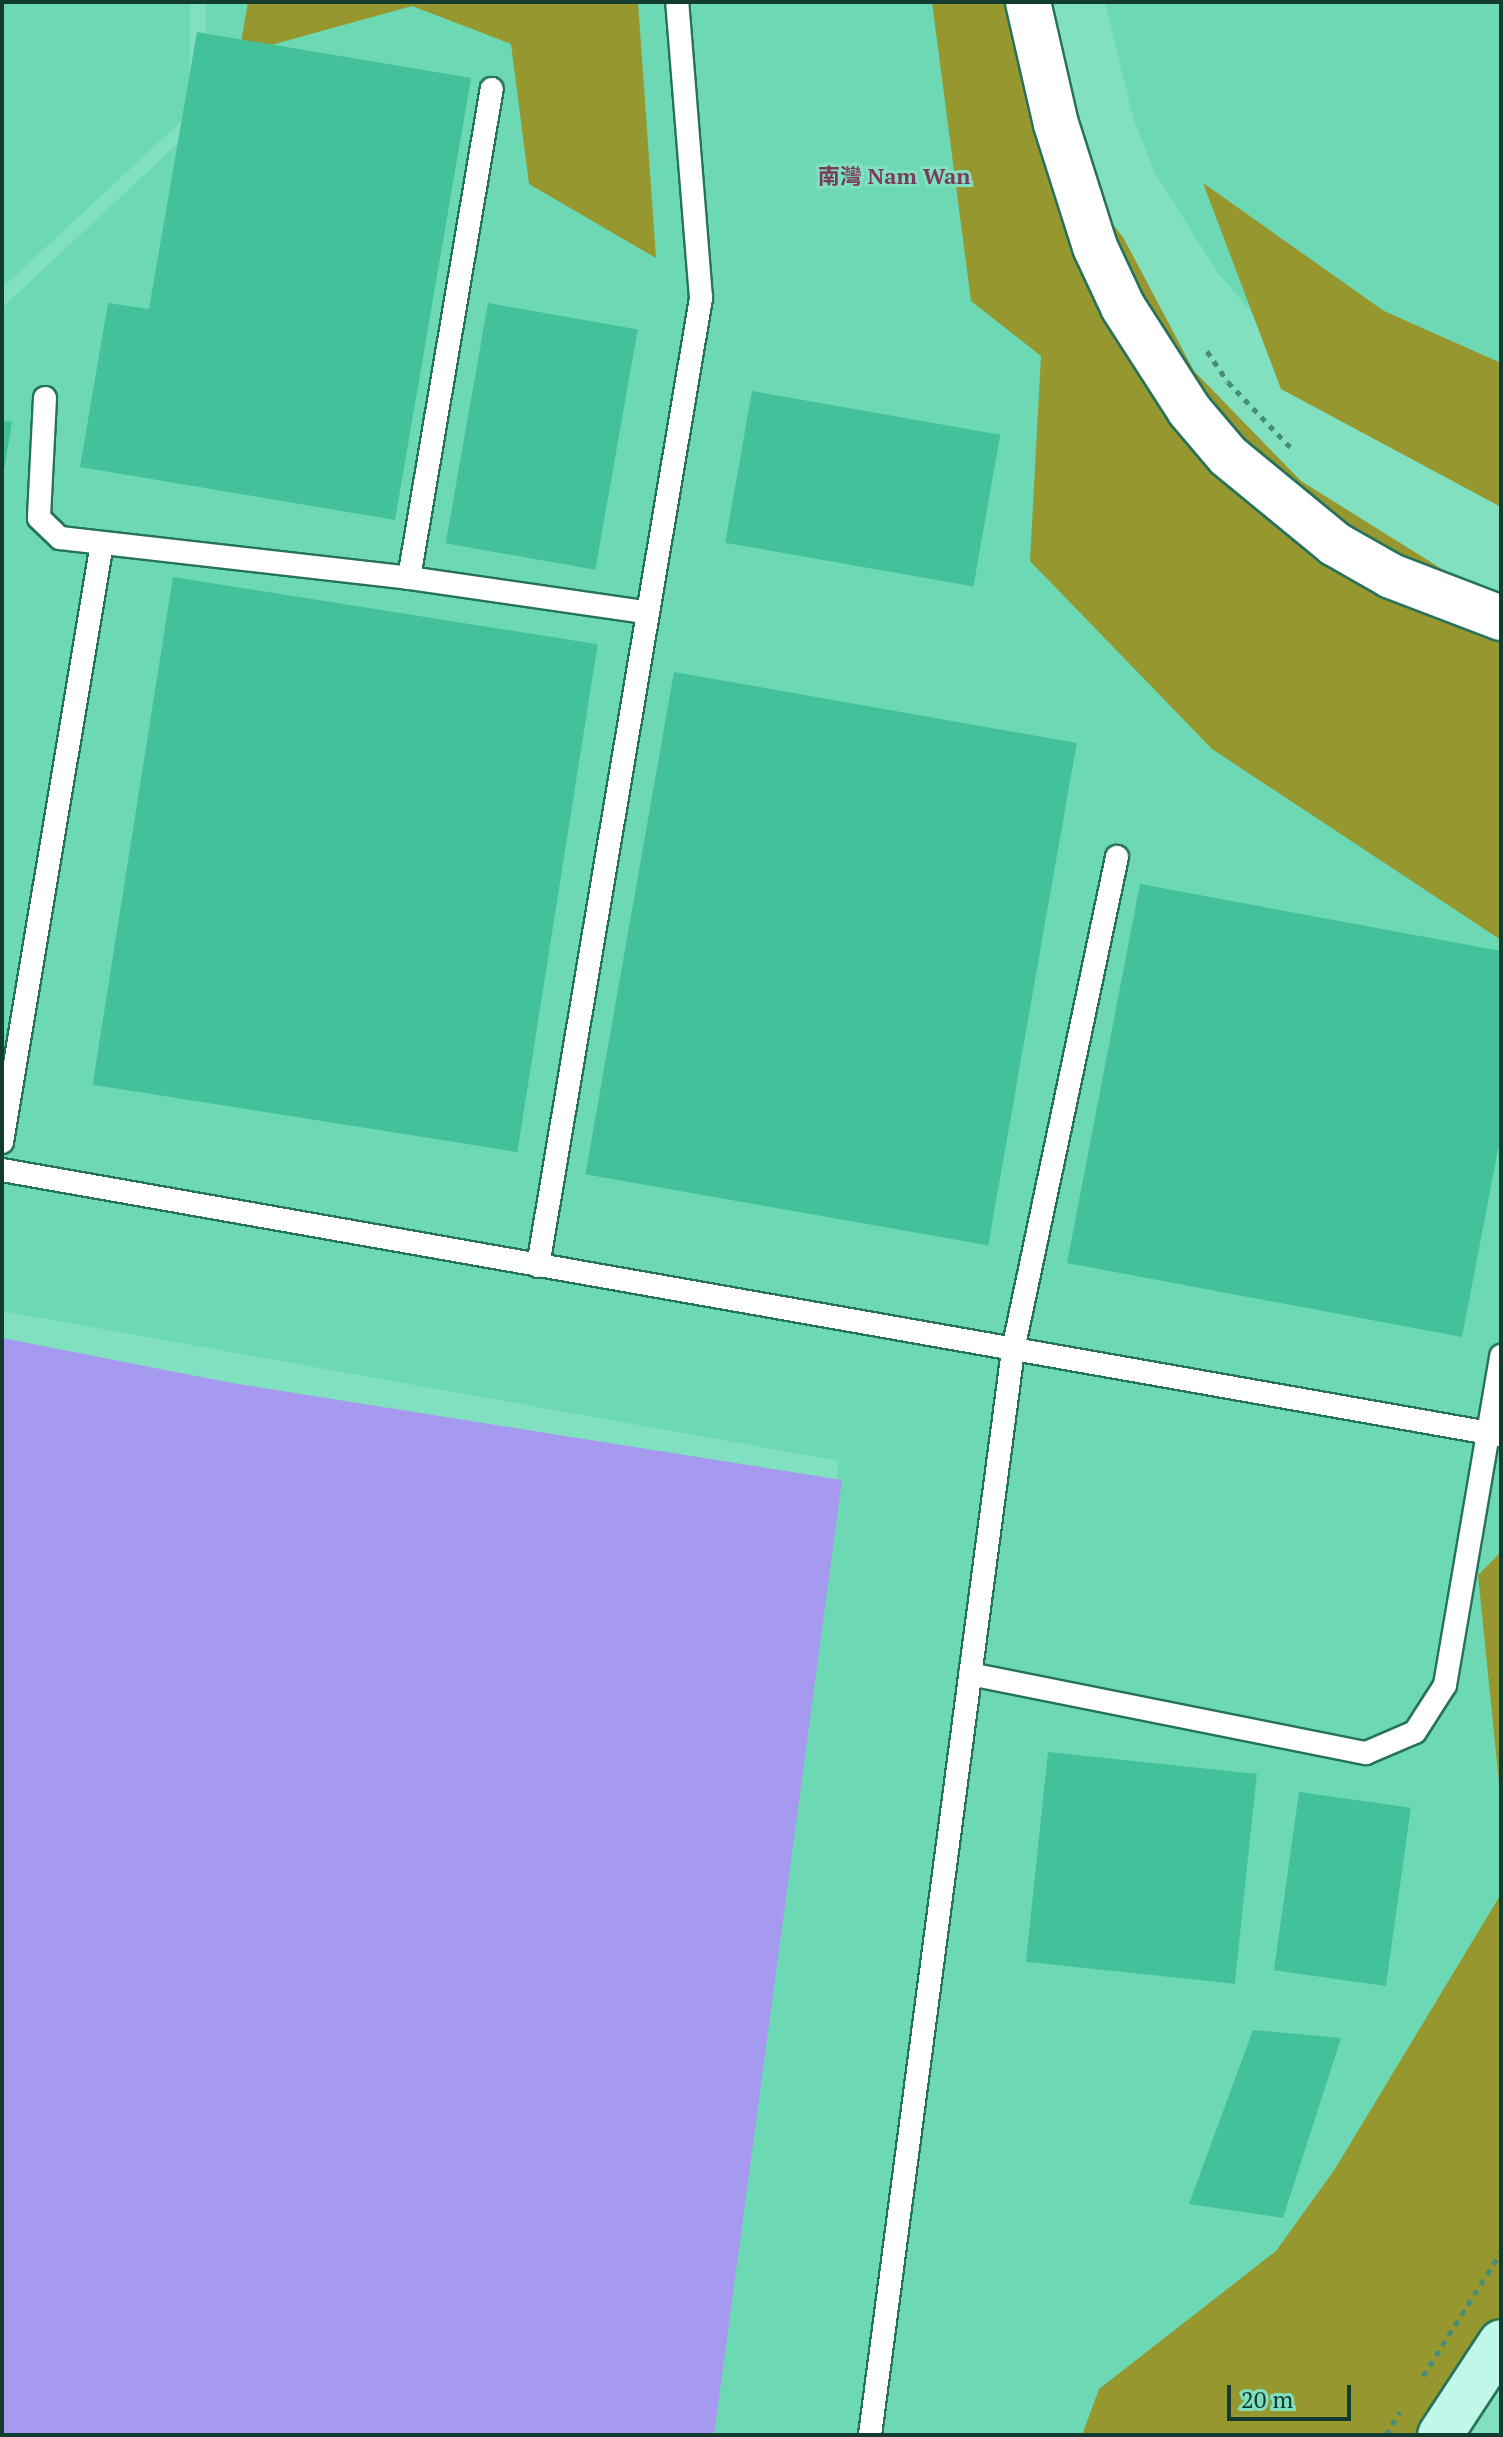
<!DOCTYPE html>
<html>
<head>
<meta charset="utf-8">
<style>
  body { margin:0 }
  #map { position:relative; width:1503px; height:2437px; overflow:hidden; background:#80e0bf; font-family:"PT Serif","Noto Sans TC",serif }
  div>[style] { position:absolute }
  .built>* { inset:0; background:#6cd8b4 }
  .forest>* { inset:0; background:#96972e }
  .water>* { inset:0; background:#a69af0 }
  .building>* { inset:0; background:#43c19b; transform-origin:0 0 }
  .path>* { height:5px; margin-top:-2.5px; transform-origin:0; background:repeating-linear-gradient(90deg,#498d76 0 6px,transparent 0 12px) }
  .roads { filter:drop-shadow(2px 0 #26725b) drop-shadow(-2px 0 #26725b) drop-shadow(0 2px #26725b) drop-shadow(0 -2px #26725b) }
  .service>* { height:22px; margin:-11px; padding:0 11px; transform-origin:11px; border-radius:11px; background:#fff }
  .minor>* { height:44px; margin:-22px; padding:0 22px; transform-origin:22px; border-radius:22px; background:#fff }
  .secondary>* { height:44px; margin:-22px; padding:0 22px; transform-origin:22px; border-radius:22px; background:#c0f7e8 }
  span { translate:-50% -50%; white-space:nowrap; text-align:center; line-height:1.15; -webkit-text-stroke:6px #80e0bf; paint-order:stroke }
  .neighbourhood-label { font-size:22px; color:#7b3a5c; font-weight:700 }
  .frame { position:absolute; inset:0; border:4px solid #133c30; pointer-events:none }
  .scale { position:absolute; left:1227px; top:2385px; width:124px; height:36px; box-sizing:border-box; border:4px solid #133c30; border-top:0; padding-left:10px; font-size:24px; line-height:28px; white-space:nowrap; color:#133c30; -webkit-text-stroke:6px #80e0bf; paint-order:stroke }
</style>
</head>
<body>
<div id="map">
  <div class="built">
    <div style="clip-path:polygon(2px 2px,190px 2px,190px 113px,2px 288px)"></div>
    <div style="clip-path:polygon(206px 2px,982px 2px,1135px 407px,1501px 629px,1501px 2170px,1315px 2435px,697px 2435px,839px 1461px,2px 1311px,2px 308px,206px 117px)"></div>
    <div style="clip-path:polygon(1105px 2px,1501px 2px,1501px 460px,1256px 317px,1218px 273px,1155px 173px,1133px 118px)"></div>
  </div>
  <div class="forest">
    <div style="clip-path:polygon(248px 2px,638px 2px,656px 258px,529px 184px,511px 44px,412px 6px,239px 54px)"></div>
    <div style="clip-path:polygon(932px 2px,1018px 2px,1040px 134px,1123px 237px,1194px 371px,1301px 481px,1501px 606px,1501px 940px,1212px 749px,1030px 561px,1041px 356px,971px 301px)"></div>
    <div style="clip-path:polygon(1203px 183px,1384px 311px,1501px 363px,1501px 507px,1281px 389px)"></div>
    <div style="clip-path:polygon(1501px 1552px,1501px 1802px,1478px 1575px)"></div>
    <div style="clip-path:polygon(1501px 1894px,1501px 2320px,1428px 2435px,1082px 2435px,1099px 2389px,1276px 2251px,1335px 2169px)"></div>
  </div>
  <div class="water">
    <div style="clip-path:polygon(2px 1338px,232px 1383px,842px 1480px,714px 2435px,2px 2435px)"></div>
  </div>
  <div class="building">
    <div style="clip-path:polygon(197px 32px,471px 78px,395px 520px,80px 467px,108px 303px,149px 309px)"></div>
    <div style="left:488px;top:303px;width:152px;height:244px;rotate:10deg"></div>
    <div style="left:752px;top:391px;width:252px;height:154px;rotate:10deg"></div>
    <div style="clip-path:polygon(2px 420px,12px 422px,4px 470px,2px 470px)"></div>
    <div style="left:173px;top:577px;width:430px;height:514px;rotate:9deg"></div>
    <div style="left:674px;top:672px;width:409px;height:510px;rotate:10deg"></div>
    <div style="clip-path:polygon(1140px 884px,1501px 951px,1501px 1134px,1462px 1337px,1067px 1263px)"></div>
    <div style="left:1048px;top:1752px;width:210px;height:211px;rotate:6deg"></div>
    <div style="left:1299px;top:1792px;width:113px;height:180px;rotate:8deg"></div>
    <div style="clip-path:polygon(1253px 2030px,1341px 2038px,1283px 2218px,1189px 2204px)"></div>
  </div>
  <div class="path">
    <div style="left:1207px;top:351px;width:37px;rotate:56deg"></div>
    <div style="left:1228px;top:382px;width:93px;rotate:46.3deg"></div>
    <div style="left:1423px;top:2376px;width:146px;rotate:-57.8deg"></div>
    <div style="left:1386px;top:2435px;width:27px;rotate:-59deg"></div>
  </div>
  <div class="roads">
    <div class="service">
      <div style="left:45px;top:398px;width:120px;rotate:92.9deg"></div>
      <div style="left:39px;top:518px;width:29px;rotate:44deg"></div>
      <div style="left:60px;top:538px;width:351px;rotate:6.5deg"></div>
      <div style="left:409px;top:578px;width:238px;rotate:8.2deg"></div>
      <div style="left:409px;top:578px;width:496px;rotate:-80.4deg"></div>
      <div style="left:2px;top:1142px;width:607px;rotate:-80.52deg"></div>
      <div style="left:2px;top:1170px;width:1522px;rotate:10.03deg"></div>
      <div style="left:538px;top:1266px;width:982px;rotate:-80.44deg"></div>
      <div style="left:701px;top:298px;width:297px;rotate:-94.6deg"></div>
      <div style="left:970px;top:1674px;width:404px;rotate:11.3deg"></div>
      <div style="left:1366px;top:1753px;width:53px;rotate:-23.2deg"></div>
      <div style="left:1415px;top:1732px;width:56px;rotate:-57.4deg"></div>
      <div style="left:1445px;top:1685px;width:334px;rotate:-80.3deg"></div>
      <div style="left:870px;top:2435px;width:1094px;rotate:-82.49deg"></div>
      <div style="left:1013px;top:1350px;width:504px;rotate:-78.09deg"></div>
    </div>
    <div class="minor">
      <div style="left:1028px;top:2px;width:125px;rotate:77.1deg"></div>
      <div style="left:1056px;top:124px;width:129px;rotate:72.4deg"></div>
      <div style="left:1095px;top:247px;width:66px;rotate:65deg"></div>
      <div style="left:1123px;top:307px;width:122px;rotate:57.3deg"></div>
      <div style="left:1189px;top:410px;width:60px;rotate:49.7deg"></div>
      <div style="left:1228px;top:456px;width:139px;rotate:39.4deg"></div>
      <div style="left:1335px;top:544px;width:64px;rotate:29.7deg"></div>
      <div style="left:1391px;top:576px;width:118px;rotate:20.9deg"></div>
    </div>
    <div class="secondary">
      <div style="left:1440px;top:2435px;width:111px;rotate:-56.7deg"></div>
    </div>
  </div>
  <div class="neighbourhood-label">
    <span style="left:894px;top:176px">南灣 Nam Wan</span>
  </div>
  <div class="frame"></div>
  <div class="scale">20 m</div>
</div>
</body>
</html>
